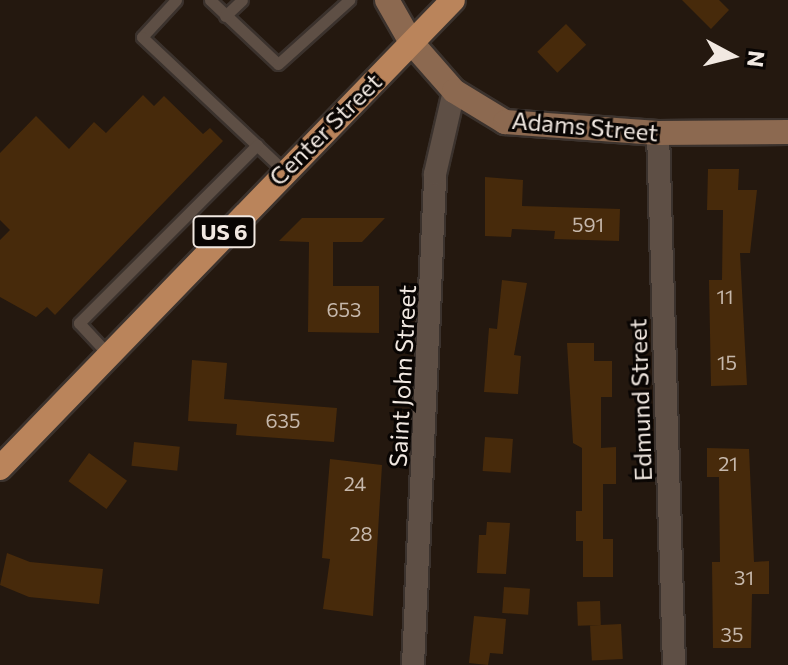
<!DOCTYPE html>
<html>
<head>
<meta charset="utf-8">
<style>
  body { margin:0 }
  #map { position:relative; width:788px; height:665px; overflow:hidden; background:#24180f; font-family:Commissioner,sans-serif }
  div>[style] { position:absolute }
  .building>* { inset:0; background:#472a0b; transform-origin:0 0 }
  .roads { filter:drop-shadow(2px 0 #3b322d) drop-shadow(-2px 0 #3b322d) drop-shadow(0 2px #3b322d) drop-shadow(0 -2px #3b322d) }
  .lane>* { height:11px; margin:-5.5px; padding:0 5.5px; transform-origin:5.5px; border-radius:5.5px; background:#5e4f45 }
  .street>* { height:22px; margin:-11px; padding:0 11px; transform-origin:11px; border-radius:11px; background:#5e4f45 }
  .secondary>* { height:24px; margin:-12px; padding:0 12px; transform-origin:12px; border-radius:12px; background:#8c6950 }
  .primary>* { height:24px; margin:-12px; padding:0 12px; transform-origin:12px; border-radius:12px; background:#ba845b }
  span { translate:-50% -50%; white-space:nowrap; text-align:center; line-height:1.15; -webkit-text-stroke:6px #090503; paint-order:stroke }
  .number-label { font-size:20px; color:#c6b8ac }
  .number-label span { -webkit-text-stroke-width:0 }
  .shield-label span { padding:2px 6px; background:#090503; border:2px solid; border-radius:6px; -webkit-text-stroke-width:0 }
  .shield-label { font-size:22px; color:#f1e8e1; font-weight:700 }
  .street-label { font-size:24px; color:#f1e8e1 }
  .north { position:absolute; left:692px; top:16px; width:80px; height:80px; -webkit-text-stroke:6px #090503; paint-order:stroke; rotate:97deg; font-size:22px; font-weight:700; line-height:32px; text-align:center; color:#f1e8e1 }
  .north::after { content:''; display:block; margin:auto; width:28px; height:36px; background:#f1e8e1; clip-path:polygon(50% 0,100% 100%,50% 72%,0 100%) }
</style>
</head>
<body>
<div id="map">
  <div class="building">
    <div style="clip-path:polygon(682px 0,719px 0,729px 10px,711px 29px)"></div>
    <div style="left:566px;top:24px;width:29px;height:40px;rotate:46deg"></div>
    <div style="clip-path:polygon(143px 95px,154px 106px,164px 96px,203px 134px,210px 128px,223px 141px,55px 315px,47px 307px,36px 317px,0 297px,0 240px,10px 230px,0 220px,0 153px,36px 116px,69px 149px,94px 122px,106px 133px)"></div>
    <div style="clip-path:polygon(708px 169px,739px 169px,738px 190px,757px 190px,750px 253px,740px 253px,747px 385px,711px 386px,709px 280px,722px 280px,723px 210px,707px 210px)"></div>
    <div style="clip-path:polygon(485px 177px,523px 180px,522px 206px,620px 209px,619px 241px,554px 239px,555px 231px,512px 229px,511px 237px,485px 236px)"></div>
    <div style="clip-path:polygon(302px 218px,385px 218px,362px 242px,333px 242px,333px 286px,379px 286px,379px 333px,308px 332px,309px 242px,279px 241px)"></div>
    <div style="clip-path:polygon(502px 280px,527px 283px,514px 355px,521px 356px,518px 394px,484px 392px,489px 328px,497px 329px)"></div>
    <div style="clip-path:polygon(567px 343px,594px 343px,594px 361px,612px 361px,612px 397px,601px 397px,601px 448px,616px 447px,616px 484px,603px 484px,603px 539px,613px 539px,613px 577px,583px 577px,583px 541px,576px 541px,576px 511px,582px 511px,582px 448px,573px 443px)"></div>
    <div style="clip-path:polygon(192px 360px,227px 363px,224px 399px,337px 408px,334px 442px,236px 435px,237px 424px,188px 421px)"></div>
    <div style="left:485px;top:437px;width:28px;height:34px;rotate:4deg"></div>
    <div style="left:134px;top:442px;width:46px;height:24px;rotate:6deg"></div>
    <div style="clip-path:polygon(707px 448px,749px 449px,754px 562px,769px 561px,769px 594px,752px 594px,751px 648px,713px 648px,712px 562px,720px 562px,719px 477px,707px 477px)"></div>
    <div style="left:89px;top:453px;width:47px;height:35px;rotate:36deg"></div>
    <div style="clip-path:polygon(330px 459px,382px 465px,373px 616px,323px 609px,330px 559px,322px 558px)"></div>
    <div style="clip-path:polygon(487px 522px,510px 523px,506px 574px,477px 573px,479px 535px,486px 535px)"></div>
    <div style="clip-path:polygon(7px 553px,30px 562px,103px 569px,99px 604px,29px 597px,0 585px)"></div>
    <div style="left:504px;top:587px;width:26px;height:26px;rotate:4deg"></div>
    <div style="left:600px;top:601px;width:24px;height:23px;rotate:88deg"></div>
    <div style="clip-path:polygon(474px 616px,506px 619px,503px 654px,490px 653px,488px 665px,469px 663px)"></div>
    <div style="left:621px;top:624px;width:35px;height:31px;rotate:87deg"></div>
  </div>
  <div class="roads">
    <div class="lane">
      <div style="left:176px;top:0;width:50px;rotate:132.6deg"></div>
      <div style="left:142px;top:37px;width:195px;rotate:43.3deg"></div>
      <div style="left:210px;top:0;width:93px;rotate:43.3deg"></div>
      <div style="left:278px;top:64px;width:96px;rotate:-42deg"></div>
      <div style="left:225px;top:16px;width:23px;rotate:-43deg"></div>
      <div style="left:107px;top:353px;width:41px;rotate:-133deg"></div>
      <div style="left:79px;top:323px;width:252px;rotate:-45deg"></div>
    </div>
    <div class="street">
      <div style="left:658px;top:133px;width:532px;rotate:88.28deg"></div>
      <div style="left:413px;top:665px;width:491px;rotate:-87.4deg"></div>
      <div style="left:435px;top:174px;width:85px;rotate:-77.1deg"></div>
    </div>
    <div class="secondary">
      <div style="left:387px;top:0;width:48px;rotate:60.3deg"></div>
      <div style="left:411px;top:42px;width:65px;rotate:48.7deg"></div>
      <div style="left:454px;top:91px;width:60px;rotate:31.3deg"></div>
      <div style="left:505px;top:122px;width:153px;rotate:4.1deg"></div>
      <div style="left:658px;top:133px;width:130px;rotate:-0.4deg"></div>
    </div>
    <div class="primary">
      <div style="left:0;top:468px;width:651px;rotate:-45.93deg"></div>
    </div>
  </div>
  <div class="number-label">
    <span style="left:588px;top:224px">591</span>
    <span style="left:725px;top:296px">11</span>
    <span style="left:344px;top:309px">653</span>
    <span style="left:727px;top:362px">15</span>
    <span style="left:283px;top:420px">635</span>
    <span style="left:728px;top:463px">21</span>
    <span style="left:355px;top:483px">24</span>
    <span style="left:361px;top:533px">28</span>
    <span style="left:744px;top:577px">31</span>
    <span style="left:732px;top:634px">35</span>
  </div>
  <div class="shield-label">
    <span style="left:224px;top:232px">US 6</span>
  </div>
  <div class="street-label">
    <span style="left:585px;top:126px;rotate:5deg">Adams Street</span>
    <span style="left:325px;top:129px;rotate:-45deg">Center Street</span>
    <span style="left:402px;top:376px;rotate:-87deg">Saint John Street</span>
    <span style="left:640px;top:400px;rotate:-92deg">Edmund Street</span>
  </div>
  <div class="north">N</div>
</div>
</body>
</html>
